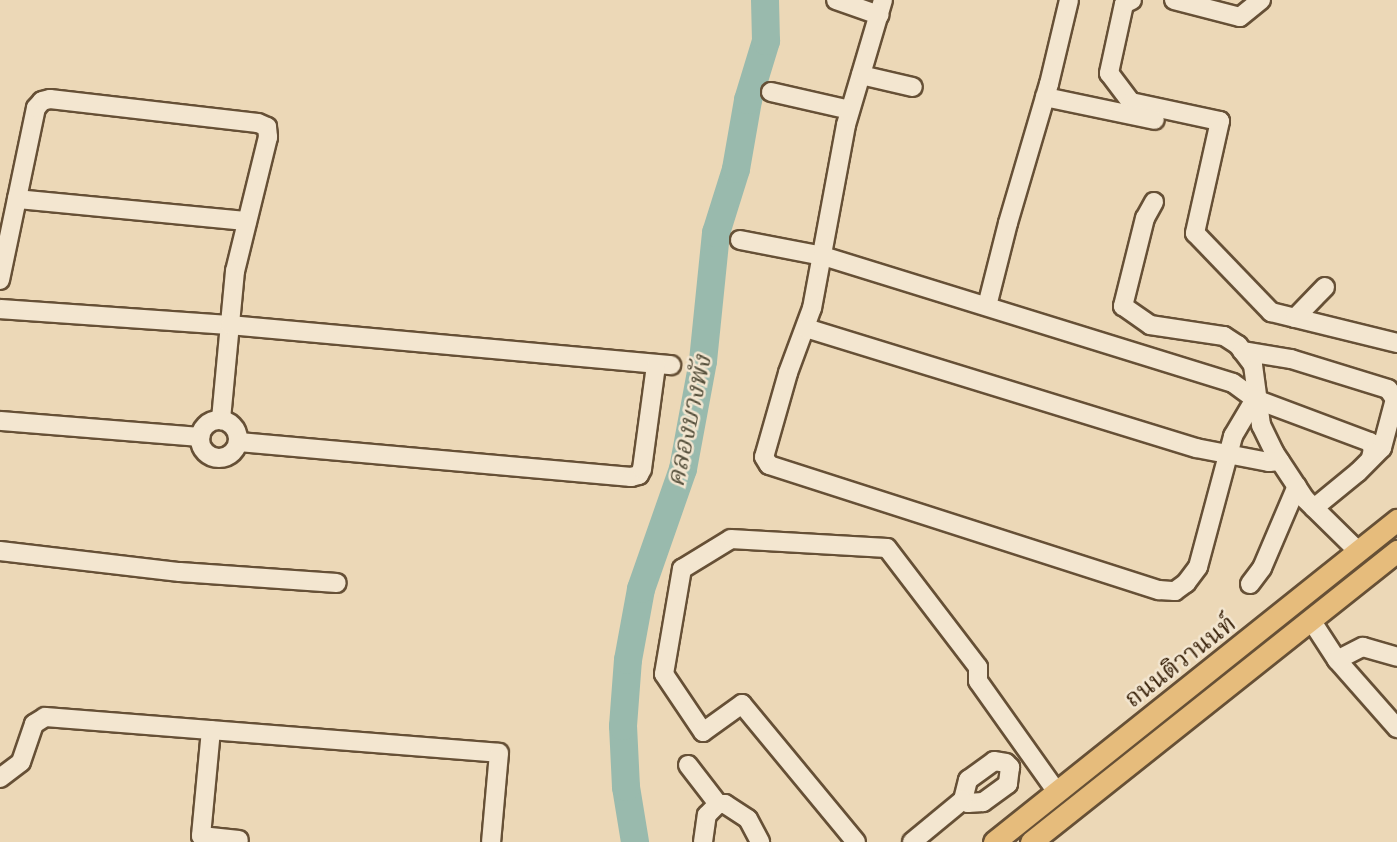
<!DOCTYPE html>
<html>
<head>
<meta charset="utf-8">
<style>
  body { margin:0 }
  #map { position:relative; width:1397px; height:842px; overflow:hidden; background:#ecd8b7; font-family:"Libre Caslon Text","Noto Serif Thai",serif }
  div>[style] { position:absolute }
  .river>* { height:28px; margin:-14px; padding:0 14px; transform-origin:14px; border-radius:14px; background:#99baad }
  .roads { filter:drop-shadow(2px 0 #665036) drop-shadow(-2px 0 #665036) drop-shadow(0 2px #665036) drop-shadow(0 -2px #665036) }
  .minor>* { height:18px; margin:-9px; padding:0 9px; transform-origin:9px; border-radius:9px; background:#f3e6d0 }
  .minor>.ring { margin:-9px; padding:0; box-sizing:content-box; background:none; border:18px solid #f3e6d0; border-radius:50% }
  .major>* { height:21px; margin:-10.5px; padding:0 10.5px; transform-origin:10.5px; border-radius:10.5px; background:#e6bc7c }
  span { translate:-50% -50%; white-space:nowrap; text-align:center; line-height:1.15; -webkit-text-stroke:5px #f3e6d0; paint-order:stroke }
  .street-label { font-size:24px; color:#3a230b }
  .water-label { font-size:26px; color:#56503c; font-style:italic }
</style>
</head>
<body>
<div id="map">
  <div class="river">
    <div style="left:635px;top:842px;width:56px;rotate:-99.3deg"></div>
    <div style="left:626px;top:787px;width:61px;rotate:-92.8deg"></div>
    <div style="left:623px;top:726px;width:66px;rotate:-85.7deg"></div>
    <div style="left:628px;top:660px;width:72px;rotate:-79.6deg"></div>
    <div style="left:641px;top:589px;width:127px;rotate:-70.7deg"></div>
    <div style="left:683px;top:469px;width:110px;rotate:-79.5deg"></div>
    <div style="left:703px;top:361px;width:129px;rotate:-84.2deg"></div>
    <div style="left:716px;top:233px;width:67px;rotate:-72.6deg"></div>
    <div style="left:736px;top:169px;width:70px;rotate:-80.1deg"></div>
    <div style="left:748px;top:100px;width:62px;rotate:-73deg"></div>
    <div style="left:766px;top:41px;width:41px;rotate:-91.4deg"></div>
  </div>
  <div class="roads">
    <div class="minor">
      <div style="left:836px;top:0;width:46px;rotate:19.2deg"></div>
      <div style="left:883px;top:0;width:130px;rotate:106.5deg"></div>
      <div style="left:846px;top:125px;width:186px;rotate:100.5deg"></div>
      <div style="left:812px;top:308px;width:69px;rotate:110.3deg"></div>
      <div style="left:788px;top:373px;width:87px;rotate:105.9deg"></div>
      <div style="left:764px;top:457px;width:9px;rotate:58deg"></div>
      <div style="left:769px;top:465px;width:410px;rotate:17.8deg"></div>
      <div style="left:1159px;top:590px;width:16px;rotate:4deg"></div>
      <div style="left:1175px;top:591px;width:14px;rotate:-36deg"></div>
      <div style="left:1186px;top:583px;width:20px;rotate:-53deg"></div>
      <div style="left:1198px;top:567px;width:136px;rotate:-75deg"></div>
      <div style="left:1233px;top:436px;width:43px;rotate:-59.3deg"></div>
      <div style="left:1132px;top:0;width:9px;rotate:153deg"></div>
      <div style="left:1124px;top:4px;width:71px;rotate:102.3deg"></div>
      <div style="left:1109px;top:73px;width:36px;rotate:53deg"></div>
      <div style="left:1131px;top:102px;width:91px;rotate:12.1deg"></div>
      <div style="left:1220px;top:121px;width:115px;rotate:102.6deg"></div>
      <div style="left:1195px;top:233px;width:110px;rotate:46.1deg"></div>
      <div style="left:1271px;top:312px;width:130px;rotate:13.8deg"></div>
      <div style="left:1174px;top:0;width:68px;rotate:14.4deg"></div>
      <div style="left:1240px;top:17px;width:27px;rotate:-39deg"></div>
      <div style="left:861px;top:75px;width:53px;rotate:13deg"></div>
      <div style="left:771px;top:92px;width:81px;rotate:12.8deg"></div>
      <div style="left:1045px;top:97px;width:112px;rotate:11.8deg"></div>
      <div style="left:17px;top:199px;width:231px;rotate:5.5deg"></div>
      <div style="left:1154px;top:202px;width:18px;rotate:119deg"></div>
      <div style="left:1145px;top:218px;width:91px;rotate:104deg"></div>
      <div style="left:1123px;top:306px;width:33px;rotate:35deg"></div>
      <div style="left:1150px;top:325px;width:75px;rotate:8.5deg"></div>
      <div style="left:1224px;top:336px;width:17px;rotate:33deg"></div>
      <div style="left:1238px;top:345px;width:25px;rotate:53deg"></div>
      <div style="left:1253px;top:365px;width:61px;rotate:82.4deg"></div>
      <div style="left:1261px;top:425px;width:30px;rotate:64deg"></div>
      <div style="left:1274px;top:452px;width:56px;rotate:56.6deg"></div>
      <div style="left:1305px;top:499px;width:76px;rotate:44.5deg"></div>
      <div style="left:740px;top:240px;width:85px;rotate:10.9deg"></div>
      <div style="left:823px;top:256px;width:429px;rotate:17.2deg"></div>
      <div style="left:1233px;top:383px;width:27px;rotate:36deg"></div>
      <div style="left:1255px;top:399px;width:123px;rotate:20.5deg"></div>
      <div style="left:1370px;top:442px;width:8px;rotate:67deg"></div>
      <div style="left:1373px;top:449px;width:9px;rotate:103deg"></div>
      <div style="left:0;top:280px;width:176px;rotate:-78.2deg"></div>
      <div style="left:36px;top:108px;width:9px;rotate:-49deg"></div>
      <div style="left:42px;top:101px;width:8px;rotate:-14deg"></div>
      <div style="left:50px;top:99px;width:209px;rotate:6.6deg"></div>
      <div style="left:258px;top:123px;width:10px;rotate:24deg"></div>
      <div style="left:267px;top:127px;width:10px;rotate:84deg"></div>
      <div style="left:268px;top:137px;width:138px;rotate:103.8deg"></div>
      <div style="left:235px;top:271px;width:150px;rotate:95.4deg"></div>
      <div style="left:987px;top:306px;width:86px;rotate:-75.8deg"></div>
      <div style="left:1008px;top:223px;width:145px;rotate:-73.6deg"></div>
      <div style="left:1049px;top:84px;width:86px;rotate:-76.6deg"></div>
      <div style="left:0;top:309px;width:231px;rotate:4deg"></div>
      <div style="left:230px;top:325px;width:443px;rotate:5.2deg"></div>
      <div style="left:1295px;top:318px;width:43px;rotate:-45.9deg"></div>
      <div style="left:806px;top:328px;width:408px;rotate:17.1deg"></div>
      <div style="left:1196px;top:448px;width:74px;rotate:10.9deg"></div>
      <div style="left:1269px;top:462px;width:11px;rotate:-5deg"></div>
      <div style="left:1242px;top:351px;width:50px;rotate:9.3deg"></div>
      <div style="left:1291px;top:359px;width:102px;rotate:17.2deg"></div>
      <div style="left:1388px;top:389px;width:12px;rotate:55deg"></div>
      <div style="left:1395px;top:399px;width:51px;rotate:104.9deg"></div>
      <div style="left:1382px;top:448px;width:34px;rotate:135deg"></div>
      <div style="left:1358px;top:472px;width:57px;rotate:140.7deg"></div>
      <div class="ring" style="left:200px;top:420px;width:20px;height:20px"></div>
      <div style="left:0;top:421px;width:201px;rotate:4.6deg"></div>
      <div style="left:239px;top:442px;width:394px;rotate:5.1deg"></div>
      <div style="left:631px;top:477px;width:8px;rotate:-14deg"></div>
      <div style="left:639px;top:475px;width:7px;rotate:-63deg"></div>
      <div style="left:642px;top:469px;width:105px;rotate:-82.3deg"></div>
      <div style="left:0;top:551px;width:181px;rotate:6.7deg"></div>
      <div style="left:180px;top:572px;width:157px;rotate:4deg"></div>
      <div style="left:1250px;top:584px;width:20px;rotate:-53deg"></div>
      <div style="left:1262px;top:568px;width:89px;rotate:-66.9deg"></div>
      <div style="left:1311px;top:620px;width:48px;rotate:57deg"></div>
      <div style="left:1337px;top:660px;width:91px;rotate:48.6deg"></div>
      <div style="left:1337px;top:660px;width:29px;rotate:-27deg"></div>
      <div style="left:1363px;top:647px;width:35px;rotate:16deg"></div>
      <div style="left:211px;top:730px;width:106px;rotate:95.4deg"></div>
      <div style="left:201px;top:836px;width:38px;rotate:6deg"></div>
      <div style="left:994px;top:761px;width:12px;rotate:9deg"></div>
      <div style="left:1006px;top:763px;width:6px;rotate:45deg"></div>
      <div style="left:1010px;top:767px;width:17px;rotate:97deg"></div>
      <div style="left:1008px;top:784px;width:31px;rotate:144deg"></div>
      <div style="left:983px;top:802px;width:15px;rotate:176deg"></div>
      <div style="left:968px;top:803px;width:6px;rotate:-149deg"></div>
      <div style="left:963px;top:800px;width:21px;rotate:-76deg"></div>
      <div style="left:968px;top:780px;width:32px;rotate:-36deg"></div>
      <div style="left:688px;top:765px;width:49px;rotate:52.4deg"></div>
      <div style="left:718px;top:804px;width:7px"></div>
      <div style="left:725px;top:804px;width:27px;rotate:33deg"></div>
      <div style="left:748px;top:819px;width:26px;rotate:62deg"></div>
      <div style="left:0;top:778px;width:26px;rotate:-37deg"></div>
      <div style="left:21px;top:762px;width:40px;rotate:-71.1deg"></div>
      <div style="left:34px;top:724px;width:13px;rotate:-32deg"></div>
      <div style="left:45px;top:717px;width:455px;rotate:4.5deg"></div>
      <div style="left:499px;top:753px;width:89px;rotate:95.1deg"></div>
      <div style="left:703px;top:842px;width:27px;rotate:-82deg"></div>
      <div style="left:707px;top:815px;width:16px;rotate:-45deg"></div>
      <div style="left:856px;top:842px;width:179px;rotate:-129.6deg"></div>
      <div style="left:742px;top:704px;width:48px;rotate:144.3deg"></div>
      <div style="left:703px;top:732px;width:70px;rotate:-123.9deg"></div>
      <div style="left:664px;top:674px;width:107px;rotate:-80.3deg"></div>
      <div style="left:682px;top:569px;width:57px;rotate:-31.5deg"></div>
      <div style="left:731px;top:539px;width:156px;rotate:3.3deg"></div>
      <div style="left:887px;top:548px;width:150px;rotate:52.6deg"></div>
      <div style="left:978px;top:667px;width:14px;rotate:90deg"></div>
      <div style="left:978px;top:681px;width:136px;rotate:54.6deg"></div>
      <div style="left:912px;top:842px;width:66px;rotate:-39.5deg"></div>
    </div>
    <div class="major">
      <div style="left:994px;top:842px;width:516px;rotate:-38.63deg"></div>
      <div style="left:1031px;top:842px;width:468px;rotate:-38.5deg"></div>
    </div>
  </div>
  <div class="street-label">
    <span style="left:1180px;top:661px;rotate:-38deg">ถนนติวานนท์</span>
  </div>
  <div class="water-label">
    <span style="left:689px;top:421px;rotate:-78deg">คลองบางพัง</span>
  </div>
</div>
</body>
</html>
